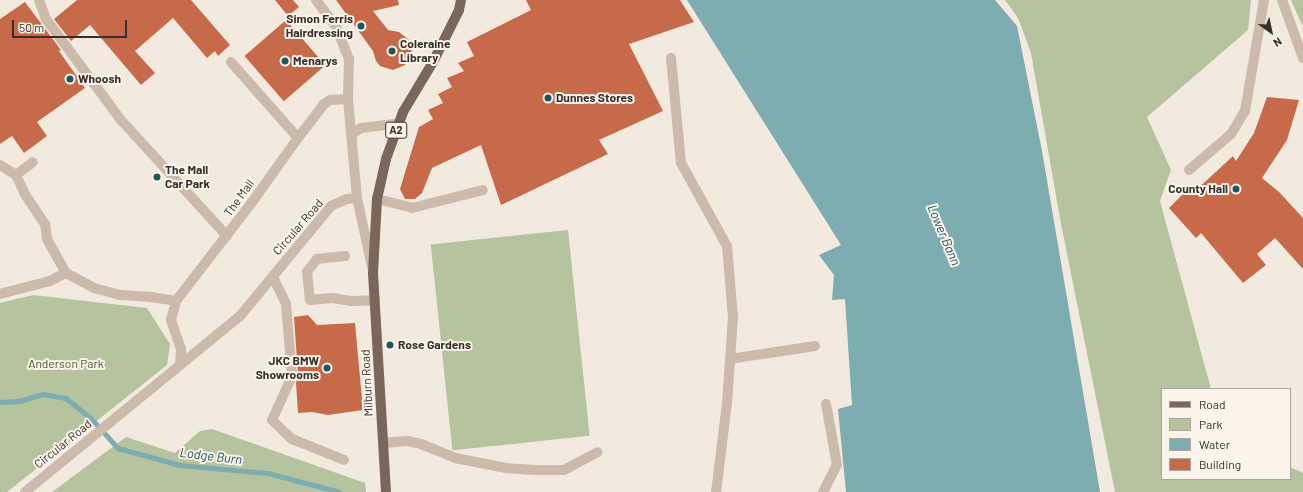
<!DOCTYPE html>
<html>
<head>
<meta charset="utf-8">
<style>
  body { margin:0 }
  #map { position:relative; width:1303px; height:492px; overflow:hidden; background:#f3eadf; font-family:Barlow,sans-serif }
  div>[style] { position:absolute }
  .green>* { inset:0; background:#b5c39e; transform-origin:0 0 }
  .water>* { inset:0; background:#7dadb1 }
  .stream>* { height:4.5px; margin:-2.25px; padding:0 2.25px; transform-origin:2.25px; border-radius:2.25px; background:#7dadb1 }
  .building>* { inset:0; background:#c76a49; transform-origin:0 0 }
  .minor>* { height:10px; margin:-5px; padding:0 5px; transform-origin:5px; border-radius:5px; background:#ccbaaa }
  .major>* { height:10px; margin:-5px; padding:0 5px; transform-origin:5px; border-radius:5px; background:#7b665b }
  .dots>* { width:11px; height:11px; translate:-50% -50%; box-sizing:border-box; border:2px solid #faf4eb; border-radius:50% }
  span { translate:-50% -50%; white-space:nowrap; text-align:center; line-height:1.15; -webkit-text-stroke:4px #faf4eb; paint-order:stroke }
  .shield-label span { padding:1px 3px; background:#faf4eb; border:1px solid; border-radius:3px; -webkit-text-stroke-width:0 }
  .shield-label { font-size:11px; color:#392f2a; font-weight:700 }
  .poi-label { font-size:12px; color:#392f2a; font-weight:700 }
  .right { translate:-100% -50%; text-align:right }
  .left { translate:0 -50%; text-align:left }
  .street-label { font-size:12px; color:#392f2a }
  .park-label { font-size:12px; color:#47582d }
  .water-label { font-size:13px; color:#1e565b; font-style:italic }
  .legend { position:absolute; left:1161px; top:388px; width:130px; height:92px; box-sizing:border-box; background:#faf4eb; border:1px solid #ada59e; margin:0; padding:5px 7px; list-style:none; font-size:12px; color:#392f2a }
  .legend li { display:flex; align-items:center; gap:8px; height:20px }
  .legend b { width:20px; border:1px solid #ada59e }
  .north { position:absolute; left:1251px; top:12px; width:40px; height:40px; -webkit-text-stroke:3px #faf4eb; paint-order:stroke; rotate:147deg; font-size:11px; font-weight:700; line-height:16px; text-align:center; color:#392f2a }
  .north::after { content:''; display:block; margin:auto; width:14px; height:18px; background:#392f2a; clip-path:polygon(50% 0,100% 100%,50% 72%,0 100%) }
  .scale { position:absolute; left:12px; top:20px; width:115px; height:18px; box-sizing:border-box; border:2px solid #392f2a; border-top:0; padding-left:5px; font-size:12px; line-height:14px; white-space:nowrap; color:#392f2a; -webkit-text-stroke:3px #faf4eb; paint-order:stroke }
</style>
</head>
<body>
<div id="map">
  <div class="green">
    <div style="clip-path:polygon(1005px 0,1251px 0,1248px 30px,1147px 117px,1171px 170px,1160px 201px,1211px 389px,1162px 389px,1162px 479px,1290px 479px,1290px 467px,1303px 473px,1303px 492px,1115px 492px,1061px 224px,1031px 53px,1018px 18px)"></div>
    <div style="clip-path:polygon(1291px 0,1303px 0,1303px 25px,1302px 25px)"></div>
    <div style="left:568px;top:230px;width:207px;height:138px;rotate:84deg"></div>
    <div style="clip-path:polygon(33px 295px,147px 308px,170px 344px,167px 365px,7px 492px,0 492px,0 303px)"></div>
    <div style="clip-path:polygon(212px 429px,365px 483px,366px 492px,52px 492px,126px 437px,175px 453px,200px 431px)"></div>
  </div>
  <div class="water">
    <div style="clip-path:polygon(687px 0,995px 0,1017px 26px,1042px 151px,1100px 492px,846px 492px,838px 409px,852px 405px,845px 299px,832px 300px,834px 275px,819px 255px,841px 245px)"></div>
  </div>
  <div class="stream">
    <div style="left:0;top:402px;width:19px;rotate:-3deg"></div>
    <div style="left:19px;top:401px;width:25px;rotate:-16deg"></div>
    <div style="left:43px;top:394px;width:23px;rotate:10deg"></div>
    <div style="left:66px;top:398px;width:32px;rotate:39deg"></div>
    <div style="left:91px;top:418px;width:40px;rotate:48deg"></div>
    <div style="left:118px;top:448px;width:64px;rotate:15.3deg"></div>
    <div style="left:180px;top:465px;width:88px;rotate:5.2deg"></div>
    <div style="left:268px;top:473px;width:74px;rotate:14.8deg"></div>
  </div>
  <div class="building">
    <div style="clip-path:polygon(77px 0,191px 0,230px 45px,218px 56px,215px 51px,207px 58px,173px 18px,135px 51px,155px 73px,141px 85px,90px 25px,71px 41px,54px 19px)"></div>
    <div style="clip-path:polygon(275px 0,293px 0,299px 7px,288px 16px)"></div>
    <div style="clip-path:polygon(336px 0,398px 0,399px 5px,373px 11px,388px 30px,399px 32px,409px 40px,412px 53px,405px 65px,393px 70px,380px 66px,376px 61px,373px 51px)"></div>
    <div style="clip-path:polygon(526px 0,680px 0,694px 22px,629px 44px,663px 111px,599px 140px,608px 154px,501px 205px,481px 145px,432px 168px,422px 193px,415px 199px,405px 199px,400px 189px,419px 127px,433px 119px,428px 110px,443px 103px,438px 94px,452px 87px,447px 78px,464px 71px,458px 63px,474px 56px,467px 42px,531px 10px)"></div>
    <div style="clip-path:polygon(25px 2px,61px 50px,59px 51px,85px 88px,37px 122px,47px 136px,24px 153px,12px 136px,0 144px,0 19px)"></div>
    <div style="left:286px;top:20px;width:60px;height:55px;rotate:49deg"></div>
    <div style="clip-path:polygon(1267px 97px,1299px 100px,1287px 140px,1262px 178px,1279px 192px,1303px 218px,1303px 269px,1275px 238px,1257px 254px,1266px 265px,1243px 283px,1201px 233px,1196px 238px,1169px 208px,1190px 187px,1194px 192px,1233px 156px,1236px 161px,1254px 133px)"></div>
    <div style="clip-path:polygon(308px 315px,317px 325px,355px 323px,363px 410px,328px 415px,312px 412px,298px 413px,296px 383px,298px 375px,294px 317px)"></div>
  </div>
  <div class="minor">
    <div style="left:39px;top:0;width:20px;rotate:70deg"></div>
    <div style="left:46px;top:19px;width:126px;rotate:53.4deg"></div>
    <div style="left:121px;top:120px;width:157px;rotate:47.6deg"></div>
    <div style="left:316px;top:0;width:34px;rotate:53deg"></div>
    <div style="left:336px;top:27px;width:35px;rotate:68deg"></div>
    <div style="left:349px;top:59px;width:40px;rotate:91.4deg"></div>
    <div style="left:1282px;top:0;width:62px;rotate:70.1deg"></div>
    <div style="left:671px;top:58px;width:105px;rotate:84.6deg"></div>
    <div style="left:681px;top:163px;width:95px;rotate:61deg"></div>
    <div style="left:727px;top:246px;width:71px;rotate:85.2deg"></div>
    <div style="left:733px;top:317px;width:86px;rotate:94deg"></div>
    <div style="left:727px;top:403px;width:90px;rotate:97deg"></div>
    <div style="left:231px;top:62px;width:101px;rotate:48.6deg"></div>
    <div style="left:352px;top:134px;width:11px;rotate:-34deg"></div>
    <div style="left:361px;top:128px;width:38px;rotate:-7deg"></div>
    <div style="left:0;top:165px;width:19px;rotate:32deg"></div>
    <div style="left:16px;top:175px;width:23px;rotate:65deg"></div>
    <div style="left:26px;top:196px;width:34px;rotate:56deg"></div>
    <div style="left:45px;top:224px;width:15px;rotate:82deg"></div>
    <div style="left:47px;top:239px;width:39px;rotate:61deg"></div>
    <div style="left:66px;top:273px;width:32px;rotate:28deg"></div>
    <div style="left:94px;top:288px;width:28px;rotate:15deg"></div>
    <div style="left:121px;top:295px;width:30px;rotate:4deg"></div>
    <div style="left:151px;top:297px;width:25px;rotate:9deg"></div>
    <div style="left:1189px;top:170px;width:55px;rotate:-40.6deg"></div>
    <div style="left:1231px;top:134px;width:27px;rotate:-59deg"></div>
    <div style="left:1245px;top:111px;width:113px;rotate:-80.3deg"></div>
    <div style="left:16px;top:175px;width:21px;rotate:-37deg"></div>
    <div style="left:377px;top:199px;width:36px;rotate:14deg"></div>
    <div style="left:412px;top:208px;width:73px;rotate:-14.2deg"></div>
    <div style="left:345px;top:256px;width:28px;rotate:174deg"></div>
    <div style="left:317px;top:259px;width:16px;rotate:128deg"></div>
    <div style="left:307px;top:272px;width:28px;rotate:84deg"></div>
    <div style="left:310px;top:300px;width:22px;rotate:-5deg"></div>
    <div style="left:332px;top:298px;width:20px;rotate:9deg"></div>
    <div style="left:352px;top:301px;width:23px;rotate:-2deg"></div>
    <div style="left:273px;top:277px;width:30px;rotate:64deg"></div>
    <div style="left:286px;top:304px;width:72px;rotate:85.2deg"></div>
    <div style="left:292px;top:376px;width:48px;rotate:114.4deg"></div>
    <div style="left:272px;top:420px;width:28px;rotate:44deg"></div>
    <div style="left:292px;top:439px;width:56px;rotate:22deg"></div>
    <div style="left:0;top:294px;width:52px;rotate:-14.6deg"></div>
    <div style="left:50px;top:281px;width:18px;rotate:-27deg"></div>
    <div style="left:730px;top:359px;width:86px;rotate:-8.7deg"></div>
    <div style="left:180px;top:364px;width:15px;rotate:-86deg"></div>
    <div style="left:181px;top:349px;width:31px;rotate:-109deg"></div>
    <div style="left:171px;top:320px;width:20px;rotate:-75deg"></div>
    <div style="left:176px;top:301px;width:121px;rotate:-52.4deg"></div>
    <div style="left:250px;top:205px;width:82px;rotate:-54.4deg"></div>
    <div style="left:298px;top:138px;width:43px;rotate:-52.6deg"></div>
    <div style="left:324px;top:104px;width:7px;rotate:-34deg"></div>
    <div style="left:330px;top:100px;width:18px;rotate:-3deg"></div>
    <div style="left:348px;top:99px;width:99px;rotate:84.8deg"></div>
    <div style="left:357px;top:198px;width:71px;rotate:77.7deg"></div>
    <div style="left:384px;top:443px;width:23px;rotate:-5deg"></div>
    <div style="left:407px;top:441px;width:14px;rotate:12deg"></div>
    <div style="left:421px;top:444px;width:37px;rotate:22deg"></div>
    <div style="left:455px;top:458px;width:52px;rotate:11.1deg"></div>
    <div style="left:506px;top:468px;width:29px;rotate:4deg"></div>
    <div style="left:535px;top:470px;width:29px"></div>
    <div style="left:564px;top:470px;width:38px;rotate:-28deg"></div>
    <div style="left:25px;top:492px;width:278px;rotate:-39.3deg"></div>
    <div style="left:240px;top:316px;width:143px;rotate:-50.4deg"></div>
    <div style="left:331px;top:206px;width:17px;rotate:-24deg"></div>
    <div style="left:347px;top:199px;width:10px;rotate:-6deg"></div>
    <div style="left:823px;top:492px;width:30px;rotate:-63deg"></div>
    <div style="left:837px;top:465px;width:62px;rotate:-100.2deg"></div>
  </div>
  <div class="major">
    <div style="left:386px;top:492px;width:219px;rotate:-93.4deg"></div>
    <div style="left:373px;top:273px;width:74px;rotate:-86.9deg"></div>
    <div style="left:377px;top:199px;width:41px;rotate:-77.3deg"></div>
    <div style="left:386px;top:159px;width:50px;rotate:-70.1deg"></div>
    <div style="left:403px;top:112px;width:58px;rotate:-59deg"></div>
    <div style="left:433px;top:62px;width:58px;rotate:-63.4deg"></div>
    <div style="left:459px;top:10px;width:10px;rotate:-79deg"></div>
  </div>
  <div class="dots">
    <div style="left:361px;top:26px;background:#1e565b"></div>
    <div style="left:392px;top:51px;background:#1e565b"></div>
    <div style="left:285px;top:61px;background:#1e565b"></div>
    <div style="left:70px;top:79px;background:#1e565b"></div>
    <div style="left:548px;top:98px;background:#1e565b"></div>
    <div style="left:157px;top:177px;background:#1e565b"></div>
    <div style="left:1236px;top:189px;background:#1e565b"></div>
    <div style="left:390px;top:345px;background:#1e565b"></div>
    <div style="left:327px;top:368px;background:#1e565b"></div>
  </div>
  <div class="shield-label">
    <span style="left:396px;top:130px">A2</span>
  </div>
  <div class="poi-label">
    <span class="right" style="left:353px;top:26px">Simon Ferris<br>Hairdressing</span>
    <span class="left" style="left:400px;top:51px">Coleraine<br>Library</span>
    <span class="left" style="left:293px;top:61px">Menarys</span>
    <span class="left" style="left:78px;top:79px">Whoosh</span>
    <span class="left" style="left:556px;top:98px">Dunnes Stores</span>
    <span class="left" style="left:165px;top:177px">The Mall<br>Car Park</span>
    <span class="right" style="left:1228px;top:189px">County Hall</span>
    <span class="left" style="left:398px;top:345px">Rose Gardens</span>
    <span class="right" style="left:319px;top:368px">JKC BMW<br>Showrooms</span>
  </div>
  <div class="street-label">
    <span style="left:239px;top:198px;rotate:-54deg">The Mall</span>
    <span style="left:298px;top:227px;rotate:-49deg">Circular Road</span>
    <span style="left:367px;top:383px;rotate:-93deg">Milburn Road</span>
    <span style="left:63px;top:444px;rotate:-39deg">Circular Road</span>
  </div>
  <div class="park-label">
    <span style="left:66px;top:364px">Anderson Park</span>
  </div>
  <div class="water-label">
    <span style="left:944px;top:235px;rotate:67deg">Lower Bann</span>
    <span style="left:211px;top:456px;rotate:7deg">Lodge Burn</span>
  </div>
  <ul class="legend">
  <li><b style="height:5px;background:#7b665b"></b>Road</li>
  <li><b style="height:11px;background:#b5c39e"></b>Park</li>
  <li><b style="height:11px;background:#7dadb1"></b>Water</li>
  <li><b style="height:11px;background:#c76a49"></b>Building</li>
  </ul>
  <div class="north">N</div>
  <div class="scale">50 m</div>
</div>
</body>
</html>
